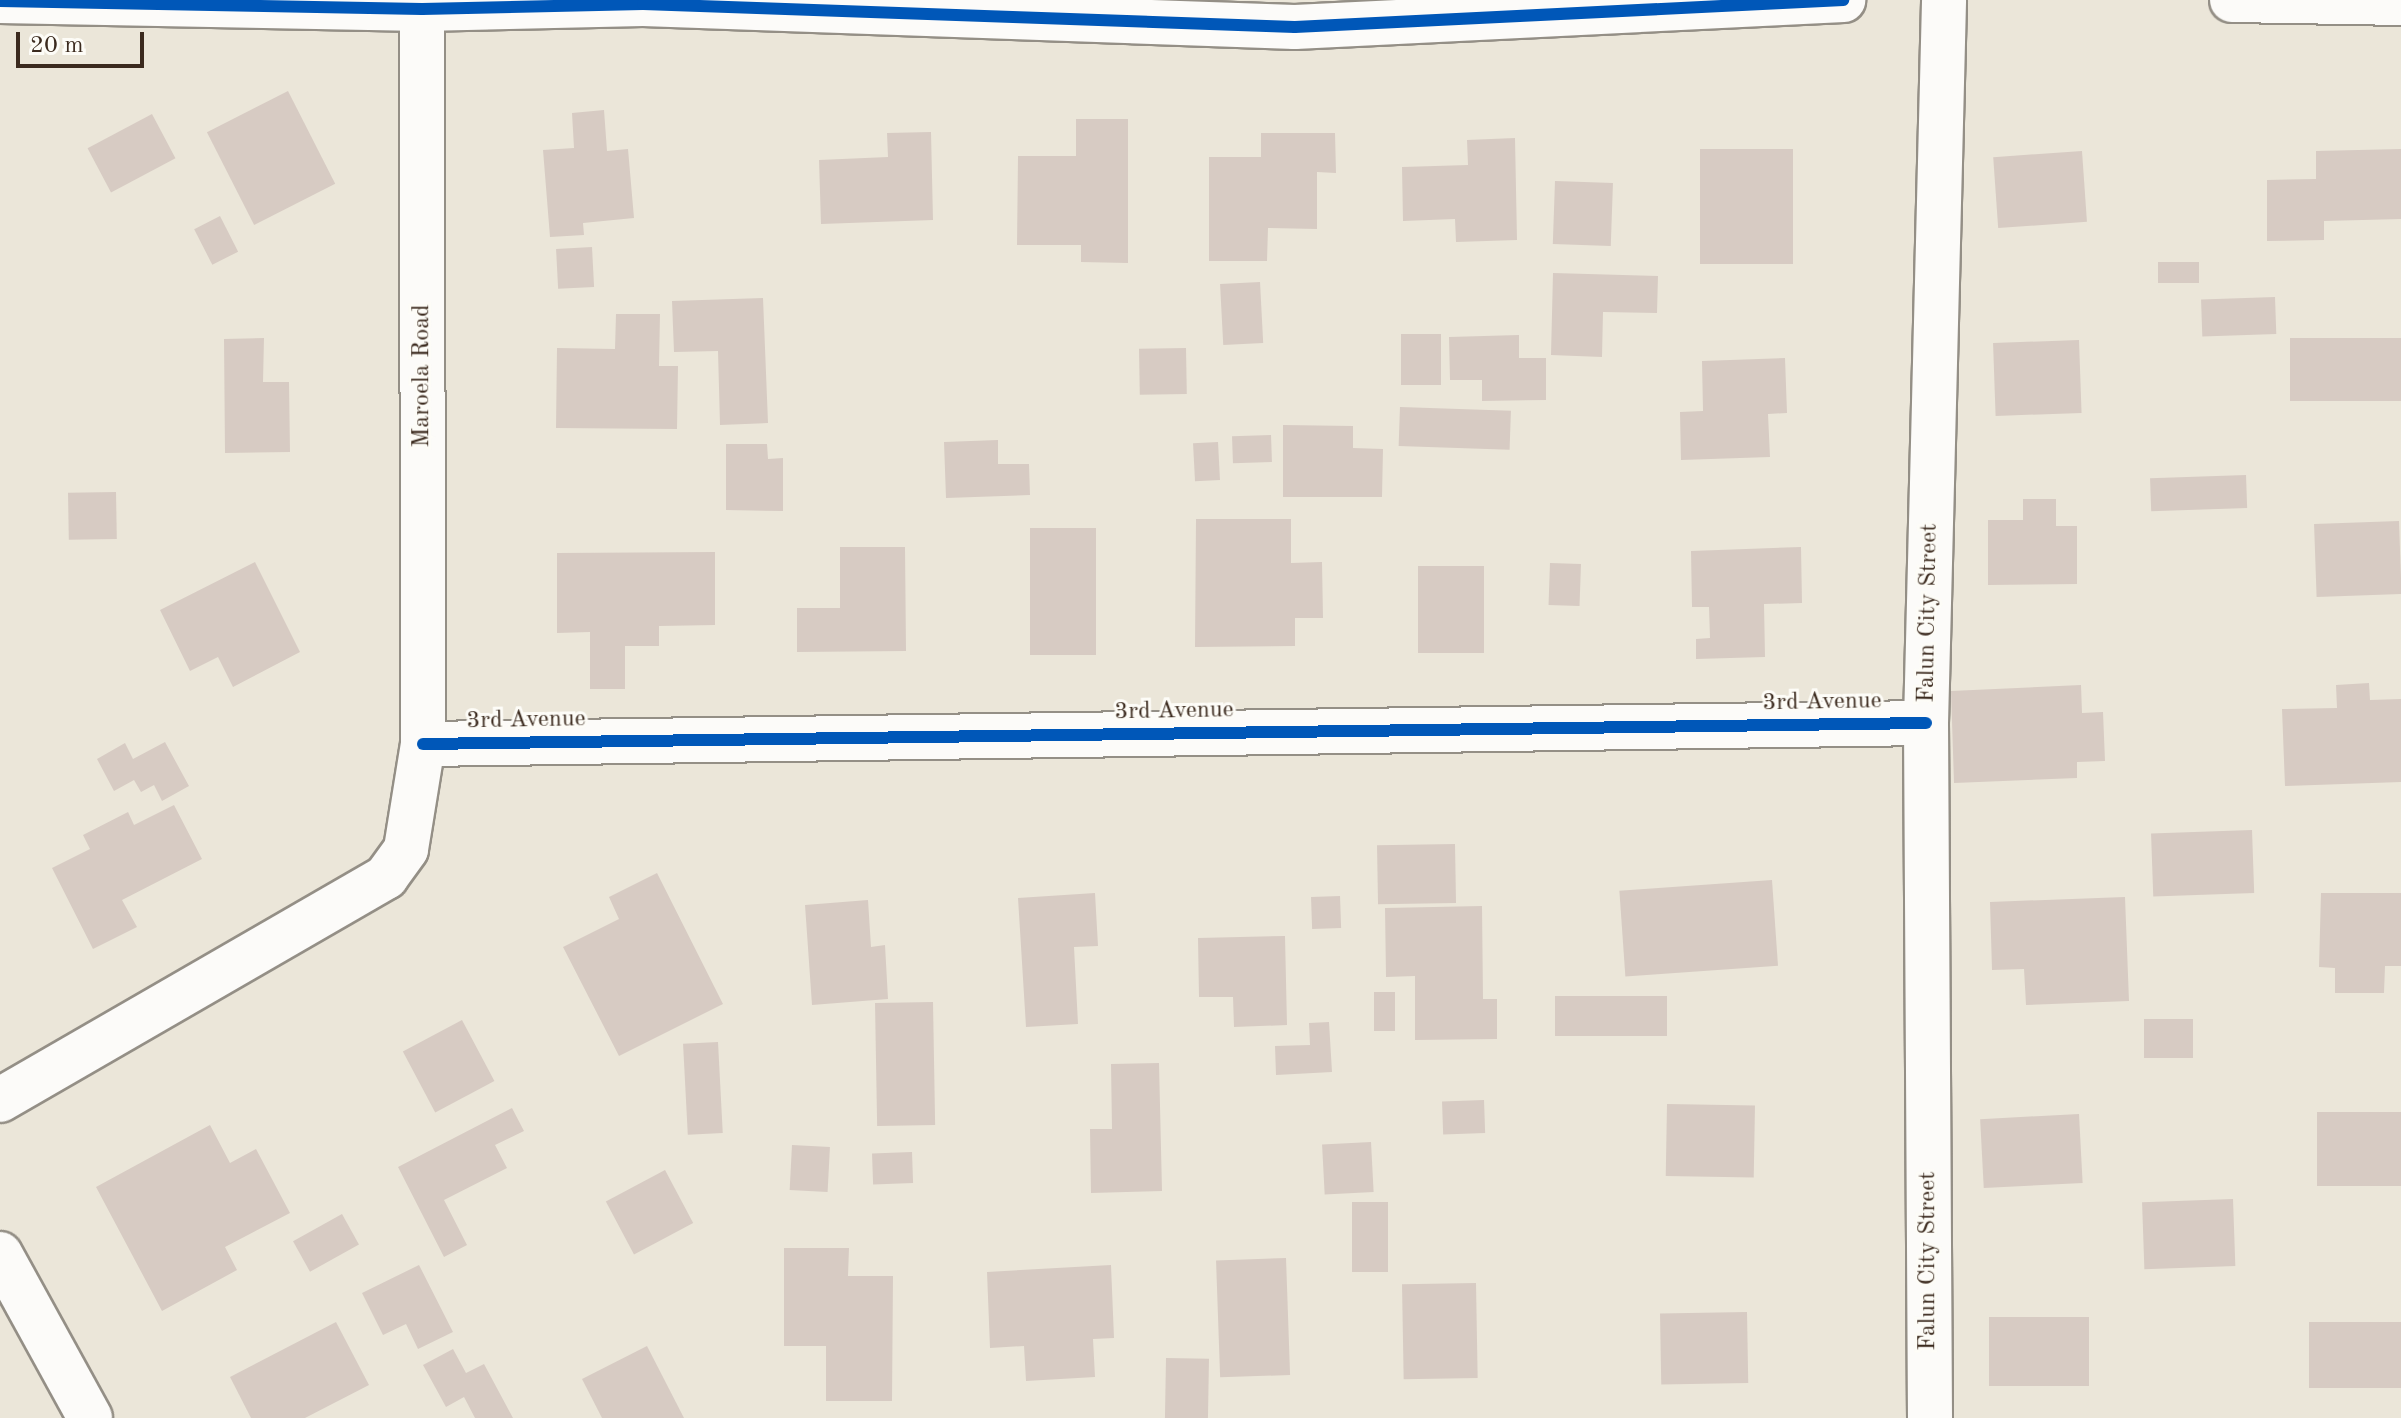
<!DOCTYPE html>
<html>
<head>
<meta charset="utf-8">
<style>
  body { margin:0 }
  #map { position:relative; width:2401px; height:1418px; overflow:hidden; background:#ebe6d9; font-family:"Old Standard TT",serif }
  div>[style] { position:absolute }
  .building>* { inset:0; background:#d7cbc3; transform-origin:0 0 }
  .roads { filter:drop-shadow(2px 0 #948f86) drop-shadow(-2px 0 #948f86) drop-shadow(0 2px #948f86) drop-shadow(0 -2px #948f86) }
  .street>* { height:44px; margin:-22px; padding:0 22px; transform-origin:22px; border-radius:22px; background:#fcfbf9 }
  .cycleway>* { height:12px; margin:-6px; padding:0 6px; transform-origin:6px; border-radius:6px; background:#0057b8 }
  span { translate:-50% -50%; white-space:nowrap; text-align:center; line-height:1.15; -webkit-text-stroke:6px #fdfcf7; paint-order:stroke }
  .street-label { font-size:24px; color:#3b2a1e }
  .scale { position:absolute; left:16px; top:32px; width:128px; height:36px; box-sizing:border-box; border:4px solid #3b2a1e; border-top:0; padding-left:10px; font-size:24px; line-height:28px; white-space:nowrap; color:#3b2a1e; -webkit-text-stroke:6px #fdfcf7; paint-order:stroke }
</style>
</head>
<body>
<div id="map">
  <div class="building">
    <div style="left:288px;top:91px;width:104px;height:91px;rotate:63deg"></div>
    <div style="clip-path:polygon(604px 110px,607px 151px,628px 149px,634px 218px,583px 223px,584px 235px,550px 237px,543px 150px,574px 148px,572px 113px)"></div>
    <div style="left:152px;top:114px;width:50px;height:73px;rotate:62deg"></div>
    <div style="clip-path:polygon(1076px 119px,1128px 119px,1128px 263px,1081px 262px,1081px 245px,1017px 245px,1018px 156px,1076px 156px)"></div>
    <div style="clip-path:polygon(931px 132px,933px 220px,821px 224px,819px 160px,888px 157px,887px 133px)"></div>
    <div style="clip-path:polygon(1261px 133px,1335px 133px,1336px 173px,1317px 172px,1317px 229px,1268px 228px,1267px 261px,1209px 261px,1209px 157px,1261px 157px)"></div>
    <div style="clip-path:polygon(1515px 138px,1517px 240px,1456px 242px,1455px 219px,1403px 221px,1402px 167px,1468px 165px,1467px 140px)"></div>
    <div style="left:1793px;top:149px;width:115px;height:93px;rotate:90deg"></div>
    <div style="clip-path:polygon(2401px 149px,2401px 219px,2324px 221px,2324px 240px,2267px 241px,2267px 180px,2316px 179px,2316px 151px)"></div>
    <div style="left:2082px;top:151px;width:71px;height:89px;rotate:86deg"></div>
    <div style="left:1555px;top:181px;width:58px;height:63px;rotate:2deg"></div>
    <div style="left:220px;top:216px;width:40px;height:29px;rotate:63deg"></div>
    <div style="left:592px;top:247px;width:40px;height:36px;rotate:87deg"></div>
    <div style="left:2199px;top:262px;width:21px;height:41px;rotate:90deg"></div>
    <div style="clip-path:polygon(1553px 273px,1658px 276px,1657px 313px,1603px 312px,1602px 357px,1551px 355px)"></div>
    <div style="left:1260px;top:282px;width:61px;height:40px;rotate:87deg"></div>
    <div style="left:2275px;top:297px;width:37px;height:74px;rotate:88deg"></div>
    <div style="clip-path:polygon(763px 298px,768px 423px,720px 425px,718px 351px,674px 352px,672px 301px)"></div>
    <div style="clip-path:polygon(616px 314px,660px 314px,659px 366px,678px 366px,677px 429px,556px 428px,557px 348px,615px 349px)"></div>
    <div style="left:1401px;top:334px;width:40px;height:51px"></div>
    <div style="clip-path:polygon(1519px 335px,1519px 358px,1546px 358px,1546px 400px,1482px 401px,1482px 380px,1450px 380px,1449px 337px)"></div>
    <div style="clip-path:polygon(264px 338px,263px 382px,289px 382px,290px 452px,225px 453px,224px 339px)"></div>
    <div style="left:2401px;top:338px;width:63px;height:111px;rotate:90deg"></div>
    <div style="left:2079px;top:340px;width:73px;height:86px;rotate:88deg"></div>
    <div style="left:1186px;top:348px;width:46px;height:47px;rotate:89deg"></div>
    <div style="clip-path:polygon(1785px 358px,1787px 413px,1768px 414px,1770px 457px,1681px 460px,1680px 412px,1703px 411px,1702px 361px)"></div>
    <div style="left:1400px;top:407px;width:111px;height:39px;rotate:2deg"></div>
    <div style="clip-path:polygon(1283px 425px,1353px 426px,1353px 448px,1383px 449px,1382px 497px,1283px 497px)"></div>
    <div style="left:1271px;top:435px;width:27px;height:39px;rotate:88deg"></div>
    <div style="clip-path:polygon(998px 440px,998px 464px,1029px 464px,1030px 495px,946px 498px,944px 442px)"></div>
    <div style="left:1218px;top:442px;width:38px;height:25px;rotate:87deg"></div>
    <div style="clip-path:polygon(726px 444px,767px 444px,768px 459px,783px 458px,783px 511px,726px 510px)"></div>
    <div style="left:2246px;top:475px;width:33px;height:96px;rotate:88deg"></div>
    <div style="left:116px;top:492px;width:47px;height:48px;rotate:89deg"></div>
    <div style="clip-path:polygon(2023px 499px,2056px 499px,2056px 526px,2077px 526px,2077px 584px,1988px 585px,1988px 520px,2023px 520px)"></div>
    <div style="clip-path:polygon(1196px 519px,1291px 519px,1291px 563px,1322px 562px,1323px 618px,1295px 618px,1295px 646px,1195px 647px)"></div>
    <div style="left:2399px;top:521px;width:73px;height:85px;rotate:88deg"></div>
    <div style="left:1030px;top:528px;width:66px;height:127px"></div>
    <div style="clip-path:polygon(840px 547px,905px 547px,906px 651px,797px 652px,797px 608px,840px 608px)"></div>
    <div style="clip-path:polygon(1801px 547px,1802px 603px,1764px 604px,1765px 657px,1696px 659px,1696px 639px,1710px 638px,1709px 607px,1692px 607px,1691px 551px)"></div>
    <div style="clip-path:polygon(715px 552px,715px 625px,659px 626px,659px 646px,625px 646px,625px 689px,590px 689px,590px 632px,557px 633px,557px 553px)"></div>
    <div style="clip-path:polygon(255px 562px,300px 652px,233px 687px,218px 657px,190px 671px,160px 610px)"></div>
    <div style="left:1550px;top:563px;width:31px;height:42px;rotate:2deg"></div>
    <div style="left:1418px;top:566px;width:66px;height:87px"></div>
    <div style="clip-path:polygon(2369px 683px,2370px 700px,2401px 699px,2401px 782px,2285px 786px,2282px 709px,2337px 708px,2336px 685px)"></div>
    <div style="clip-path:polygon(2081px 685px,2082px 713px,2103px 712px,2105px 761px,2077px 762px,2077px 778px,1954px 783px,1951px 691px)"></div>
    <div style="clip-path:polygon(165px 742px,189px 786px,162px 801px,154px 785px,141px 792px,134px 780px,114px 791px,97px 759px,125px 743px,133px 759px)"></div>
    <div style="clip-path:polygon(174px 805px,202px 859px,122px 900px,137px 927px,93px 949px,52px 868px,90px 849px,83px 835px,128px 812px,134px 825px)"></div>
    <div style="left:2252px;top:830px;width:63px;height:101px;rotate:88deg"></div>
    <div style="left:1455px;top:844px;width:59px;height:78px;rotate:89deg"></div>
    <div style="clip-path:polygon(657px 873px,723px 1004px,619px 1056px,563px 947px,619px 919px,609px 897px)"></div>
    <div style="left:1772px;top:880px;width:86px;height:153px;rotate:86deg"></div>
    <div style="clip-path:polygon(1095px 893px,1098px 946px,1074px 947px,1078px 1024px,1026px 1027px,1018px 898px)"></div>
    <div style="clip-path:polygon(2321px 893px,2401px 893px,2401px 966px,2385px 966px,2384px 993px,2335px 993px,2335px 968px,2319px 967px)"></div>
    <div style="left:1340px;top:896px;width:32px;height:29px;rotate:88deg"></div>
    <div style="clip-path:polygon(2125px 897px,2129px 1001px,2026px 1005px,2024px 969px,1992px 970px,1990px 902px)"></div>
    <div style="clip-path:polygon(868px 900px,871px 947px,885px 945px,888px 999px,812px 1005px,805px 905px)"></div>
    <div style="clip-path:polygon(1482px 906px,1483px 999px,1497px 999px,1497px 1039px,1415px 1040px,1415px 976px,1386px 977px,1385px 908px)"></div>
    <div style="clip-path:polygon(1285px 936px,1287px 1025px,1234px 1027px,1233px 997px,1199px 997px,1198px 938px)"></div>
    <div style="left:1374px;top:992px;width:21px;height:39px"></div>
    <div style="left:1555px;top:996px;width:112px;height:40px"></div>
    <div style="left:933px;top:1002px;width:123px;height:58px;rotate:89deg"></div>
    <div style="left:2144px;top:1019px;width:49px;height:39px"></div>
    <div style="left:462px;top:1020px;width:69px;height:67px;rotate:62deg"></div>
    <div style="clip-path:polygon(1329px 1022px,1332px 1072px,1276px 1075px,1275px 1046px,1310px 1045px,1309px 1023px)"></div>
    <div style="left:718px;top:1042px;width:91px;height:35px;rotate:87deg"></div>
    <div style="clip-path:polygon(1159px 1063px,1162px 1191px,1091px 1193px,1090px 1129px,1112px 1129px,1111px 1064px)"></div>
    <div style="left:1484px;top:1100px;width:33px;height:42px;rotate:88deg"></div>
    <div style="left:1667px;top:1104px;width:88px;height:72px;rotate:1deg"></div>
    <div style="clip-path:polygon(512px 1108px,524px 1131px,495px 1145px,507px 1168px,444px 1200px,467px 1245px,444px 1257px,398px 1167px)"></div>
    <div style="left:2401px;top:1112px;width:74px;height:84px;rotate:90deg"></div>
    <div style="left:2079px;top:1114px;width:69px;height:99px;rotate:87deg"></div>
    <div style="clip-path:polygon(210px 1125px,230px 1163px,256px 1149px,290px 1213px,225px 1247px,237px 1270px,162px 1311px,96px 1187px)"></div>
    <div style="left:1371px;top:1142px;width:50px;height:49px;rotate:87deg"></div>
    <div style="left:792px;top:1145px;width:38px;height:45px;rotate:3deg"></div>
    <div style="left:912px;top:1152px;width:31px;height:40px;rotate:88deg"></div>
    <div style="left:665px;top:1170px;width:60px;height:67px;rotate:62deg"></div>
    <div style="left:2233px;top:1199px;width:67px;height:91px;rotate:88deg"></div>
    <div style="left:1352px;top:1202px;width:36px;height:70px"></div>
    <div style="left:342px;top:1214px;width:35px;height:56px;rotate:61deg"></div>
    <div style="clip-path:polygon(784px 1248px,849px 1248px,848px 1276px,893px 1276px,892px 1401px,826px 1401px,826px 1346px,784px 1346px)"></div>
    <div style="left:1286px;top:1258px;width:117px;height:70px;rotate:88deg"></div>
    <div style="clip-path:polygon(419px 1265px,453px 1332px,418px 1349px,406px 1324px,383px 1335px,362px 1293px)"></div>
    <div style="clip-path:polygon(1111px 1265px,1114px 1338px,1093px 1339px,1095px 1377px,1026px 1381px,1024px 1346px,990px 1348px,987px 1272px)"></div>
    <div style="left:1476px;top:1283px;width:95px;height:74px;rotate:89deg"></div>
    <div style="left:1747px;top:1312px;width:71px;height:87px;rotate:89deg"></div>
    <div style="left:1989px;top:1317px;width:100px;height:69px"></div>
    <div style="clip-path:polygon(336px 1322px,369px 1385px,305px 1418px,251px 1418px,230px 1377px)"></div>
    <div style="left:2401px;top:1322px;width:66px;height:92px;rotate:90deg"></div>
    <div style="clip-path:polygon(647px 1346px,684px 1418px,602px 1418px,582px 1379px)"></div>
    <div style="clip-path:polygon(453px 1349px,466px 1373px,484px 1364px,513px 1418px,475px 1418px,464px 1397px,446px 1407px,423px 1365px)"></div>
    <div style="left:1166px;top:1358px;width:43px;height:60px;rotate:1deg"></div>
  </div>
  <div class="roads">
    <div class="street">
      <div style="left:2232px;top:0;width:169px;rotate:1deg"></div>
      <div style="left:0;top:1px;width:422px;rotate:1.1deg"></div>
      <div style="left:422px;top:9px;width:221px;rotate:-1.3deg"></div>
      <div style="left:643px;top:4px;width:652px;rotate:2.02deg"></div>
      <div style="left:1295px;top:27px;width:549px;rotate:-2.82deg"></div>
      <div style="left:423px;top:744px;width:1503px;rotate:-0.8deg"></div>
      <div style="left:0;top:1100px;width:446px;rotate:-30deg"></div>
      <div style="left:386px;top:877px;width:34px;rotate:-54deg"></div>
      <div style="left:406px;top:849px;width:106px;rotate:-80.8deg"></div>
      <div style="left:423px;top:744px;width:735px;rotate:-90.08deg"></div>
      <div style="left:0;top:1254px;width:187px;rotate:61.2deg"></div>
      <div style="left:1930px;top:1418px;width:695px;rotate:-90.33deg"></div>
      <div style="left:1926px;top:723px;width:723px;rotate:-88.57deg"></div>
    </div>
  </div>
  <div class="cycleway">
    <div style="left:0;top:1px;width:422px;rotate:1.1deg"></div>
    <div style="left:422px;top:9px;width:221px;rotate:-1.3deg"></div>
    <div style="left:643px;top:4px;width:652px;rotate:2.02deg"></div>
    <div style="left:1295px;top:27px;width:549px;rotate:-2.82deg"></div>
    <div style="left:423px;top:744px;width:1503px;rotate:-0.8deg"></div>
  </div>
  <div class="street-label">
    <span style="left:423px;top:376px;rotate:-90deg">Maroela Road</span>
    <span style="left:1929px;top:613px;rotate:-89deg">Falun City Street</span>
    <span style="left:1822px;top:703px;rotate:-1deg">3rd Avenue</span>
    <span style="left:1174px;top:712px;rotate:-1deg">3rd Avenue</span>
    <span style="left:526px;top:721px;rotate:-1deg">3rd Avenue</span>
    <span style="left:1929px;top:1261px;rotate:-90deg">Falun City Street</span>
  </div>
  <div class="scale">20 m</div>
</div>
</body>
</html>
